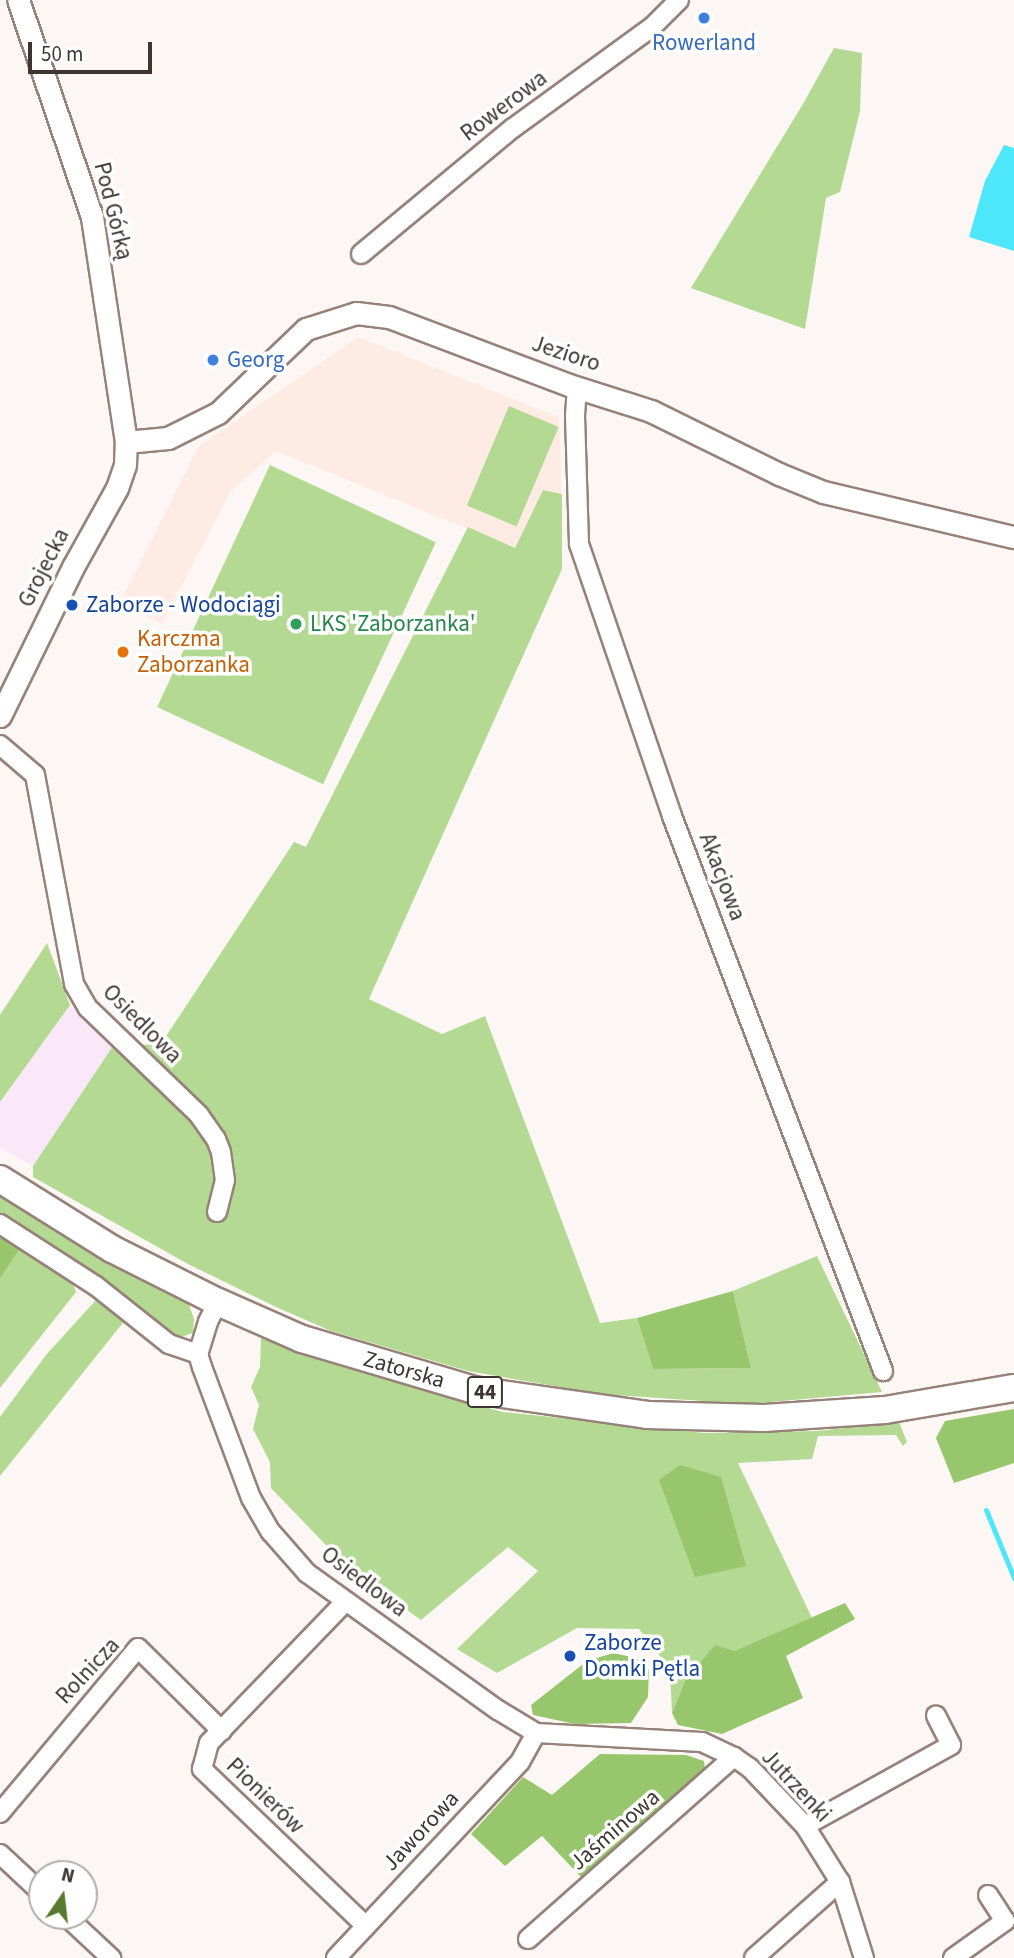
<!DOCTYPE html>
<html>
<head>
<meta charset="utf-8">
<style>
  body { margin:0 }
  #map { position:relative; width:1014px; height:1958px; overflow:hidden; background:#fcf7f5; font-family:"Source Sans 3",sans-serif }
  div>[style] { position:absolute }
  .commercial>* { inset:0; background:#fae7f8 }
  .built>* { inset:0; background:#feebe4 }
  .green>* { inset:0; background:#b3d992; transform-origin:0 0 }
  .forest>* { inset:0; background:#98c66d }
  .water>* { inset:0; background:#4ee7fa }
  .stream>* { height:5px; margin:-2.5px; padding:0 2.5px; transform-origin:2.5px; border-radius:2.5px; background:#4ee7fa }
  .roads { filter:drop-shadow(2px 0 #978279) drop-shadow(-2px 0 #978279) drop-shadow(0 2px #978279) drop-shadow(0 -2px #978279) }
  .minor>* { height:18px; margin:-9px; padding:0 9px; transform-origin:9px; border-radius:9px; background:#fff }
  .tertiary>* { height:21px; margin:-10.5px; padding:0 10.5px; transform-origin:10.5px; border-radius:10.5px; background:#fff }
  .primary>* { height:26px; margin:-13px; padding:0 13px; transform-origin:13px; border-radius:13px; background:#fff }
  .dots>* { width:19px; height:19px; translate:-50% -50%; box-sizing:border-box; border:4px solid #fff; border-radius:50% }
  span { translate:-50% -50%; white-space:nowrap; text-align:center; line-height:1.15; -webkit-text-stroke:7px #fff; paint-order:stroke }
  .shield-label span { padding:2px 5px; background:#fff; border:2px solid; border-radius:5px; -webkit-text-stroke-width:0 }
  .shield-label { font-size:21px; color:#3e3531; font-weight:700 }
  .shop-label { font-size:23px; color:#366cbe }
  .left { translate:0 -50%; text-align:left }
  .street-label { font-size:23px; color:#3e3531 }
  .transit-label { font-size:23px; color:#164399 }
  .leisure-label { font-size:23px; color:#27864d }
  .food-label { font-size:23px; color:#c56008 }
  .north { position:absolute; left:28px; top:1860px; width:70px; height:70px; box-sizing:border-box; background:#fff; border:2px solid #b2aead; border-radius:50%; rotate:14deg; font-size:19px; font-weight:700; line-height:28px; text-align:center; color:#3e3531 }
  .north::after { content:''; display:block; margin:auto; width:24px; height:32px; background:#597930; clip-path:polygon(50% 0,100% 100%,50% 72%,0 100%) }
  .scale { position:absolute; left:28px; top:42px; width:124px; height:32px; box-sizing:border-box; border:4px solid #3e3531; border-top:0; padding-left:9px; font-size:21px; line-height:24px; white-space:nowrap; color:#3e3531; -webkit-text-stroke:5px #fff; paint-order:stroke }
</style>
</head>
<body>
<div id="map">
  <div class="commercial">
    <div style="clip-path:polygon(70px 1005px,113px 1046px,33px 1166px,0 1148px,0 1102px)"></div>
  </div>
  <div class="built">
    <div style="clip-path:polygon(358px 337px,559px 417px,562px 494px,543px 490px,515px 548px,276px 451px,231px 491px,162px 624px,120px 603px,199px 446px)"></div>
  </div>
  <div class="green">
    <div style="clip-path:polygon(834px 48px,862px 53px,860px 111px,840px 192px,826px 198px,805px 329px,691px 288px,803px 104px)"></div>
    <div style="left:509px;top:406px;width:54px;height:108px;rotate:23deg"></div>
    <div style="left:270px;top:465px;width:183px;height:267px;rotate:25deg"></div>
    <div style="clip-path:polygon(543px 490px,562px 494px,562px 569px,369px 999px,442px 1034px,485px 1016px,600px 1323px,637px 1318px,653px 1369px,751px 1368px,733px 1291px,817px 1256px,882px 1392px,748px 1404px,600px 1394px,468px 1371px,331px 1331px,276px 1307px,188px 1264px,33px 1177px,33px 1166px,113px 1046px,161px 1044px,294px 842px,306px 847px,468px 527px,515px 548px)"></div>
    <div style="clip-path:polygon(47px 943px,70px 1005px,0 1102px,0 1015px)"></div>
    <div style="clip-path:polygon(0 1195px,99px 1255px,188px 1302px,194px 1319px,193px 1333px,178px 1338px,100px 1280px,0 1217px)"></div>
    <div style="clip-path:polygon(21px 1247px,72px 1281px,76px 1292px,0 1388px,0 1279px)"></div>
    <div style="clip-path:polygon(96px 1300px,126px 1319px,0 1476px,0 1417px,46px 1355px)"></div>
    <div style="clip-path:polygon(261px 1338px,502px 1412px,704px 1433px,818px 1431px,899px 1422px,907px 1442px,903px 1446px,896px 1435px,818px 1436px,812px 1459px,738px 1463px,812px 1618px,734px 1651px,685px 1681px,672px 1713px,670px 1669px,639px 1629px,577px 1628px,497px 1673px,457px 1649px,538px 1571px,508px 1547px,421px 1620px,348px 1568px,271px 1488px,270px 1462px,253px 1429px,259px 1405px,251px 1387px,260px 1367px)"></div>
  </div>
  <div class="forest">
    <div style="clip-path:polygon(0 1238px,21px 1247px,0 1279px)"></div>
    <div style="clip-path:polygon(733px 1291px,751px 1368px,653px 1369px,637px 1318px)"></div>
    <div style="clip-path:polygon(1014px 1409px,1014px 1463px,954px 1483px,936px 1438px,945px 1421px)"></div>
    <div style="clip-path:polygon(680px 1465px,721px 1477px,746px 1566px,695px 1577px,659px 1480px)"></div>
    <div style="clip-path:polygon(845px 1603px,855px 1619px,786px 1656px,803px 1698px,722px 1734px,678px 1725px,672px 1713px,685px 1681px,715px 1645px,734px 1651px)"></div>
    <div style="clip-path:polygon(613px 1653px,636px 1658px,649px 1670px,648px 1697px,631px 1723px,575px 1724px,533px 1715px,531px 1705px,587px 1661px)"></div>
    <div style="clip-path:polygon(600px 1754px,686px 1755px,704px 1761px,705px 1769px,582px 1878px,542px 1836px,505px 1866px,471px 1834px,523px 1777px,552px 1795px)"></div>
  </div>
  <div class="water">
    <div style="clip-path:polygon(1004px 145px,1014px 148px,1014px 251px,969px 237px,985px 181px)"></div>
  </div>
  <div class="stream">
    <div style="left:986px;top:1510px;width:74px;rotate:67.6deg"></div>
  </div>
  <div class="roads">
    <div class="minor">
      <div style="left:361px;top:254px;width:197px;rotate:-39.7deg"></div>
      <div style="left:513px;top:128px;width:172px;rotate:-36deg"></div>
      <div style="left:652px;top:27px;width:38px;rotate:-45deg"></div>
      <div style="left:577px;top:387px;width:29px;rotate:94deg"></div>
      <div style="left:575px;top:416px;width:128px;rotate:88.2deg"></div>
      <div style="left:579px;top:544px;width:287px;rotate:71.1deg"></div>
      <div style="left:672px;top:816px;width:594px;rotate:69.18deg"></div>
      <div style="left:0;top:745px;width:46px;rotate:40.6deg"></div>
      <div style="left:35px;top:775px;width:213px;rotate:79.4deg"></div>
      <div style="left:74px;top:984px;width:28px;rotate:60deg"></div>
      <div style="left:88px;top:1008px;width:154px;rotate:43.9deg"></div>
      <div style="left:199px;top:1115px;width:29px;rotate:55deg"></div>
      <div style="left:216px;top:1139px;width:14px;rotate:69deg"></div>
      <div style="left:221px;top:1152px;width:28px;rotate:82deg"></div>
      <div style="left:225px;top:1180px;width:33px;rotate:104deg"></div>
      <div style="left:0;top:1224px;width:114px;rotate:32.9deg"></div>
      <div style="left:96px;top:1286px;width:93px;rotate:38.5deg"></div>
      <div style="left:169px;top:1344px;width:31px;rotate:19deg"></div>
      <div style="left:218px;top:1302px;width:22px;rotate:117deg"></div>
      <div style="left:208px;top:1322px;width:34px;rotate:107deg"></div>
      <div style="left:198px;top:1354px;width:14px;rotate:73deg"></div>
      <div style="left:202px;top:1367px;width:140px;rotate:69.5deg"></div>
      <div style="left:251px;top:1498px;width:39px;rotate:60deg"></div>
      <div style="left:271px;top:1532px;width:55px;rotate:48.7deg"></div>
      <div style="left:307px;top:1573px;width:235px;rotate:35.7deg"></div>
      <div style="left:498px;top:1710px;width:44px;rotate:31.2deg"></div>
      <div style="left:536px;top:1733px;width:166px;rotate:3.1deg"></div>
      <div style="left:702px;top:1742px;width:35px;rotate:25deg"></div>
      <div style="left:734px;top:1757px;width:19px;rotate:35deg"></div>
      <div style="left:750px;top:1768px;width:80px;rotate:46.5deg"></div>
      <div style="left:805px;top:1826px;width:66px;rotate:58deg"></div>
      <div style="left:840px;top:1882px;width:80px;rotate:72.5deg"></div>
      <div style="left:346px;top:1601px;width:197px;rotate:134deg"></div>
      <div style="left:209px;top:1743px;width:27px;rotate:105deg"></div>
      <div style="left:202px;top:1769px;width:227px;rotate:43.8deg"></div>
      <div style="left:0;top:1813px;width:215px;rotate:-50.1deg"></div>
      <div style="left:138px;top:1648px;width:118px;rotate:44.7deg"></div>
      <div style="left:805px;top:1826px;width:167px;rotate:-29deg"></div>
      <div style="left:951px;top:1745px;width:33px;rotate:-117deg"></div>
      <div style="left:0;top:1854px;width:57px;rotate:42.9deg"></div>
      <div style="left:66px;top:1916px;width:62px;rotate:43deg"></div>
      <div style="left:528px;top:1939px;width:275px;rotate:-41.5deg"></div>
      <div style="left:336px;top:1958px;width:269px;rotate:-46.8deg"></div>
      <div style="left:520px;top:1762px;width:33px;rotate:-61deg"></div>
      <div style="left:754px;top:1958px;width:115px;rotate:-41.5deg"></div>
      <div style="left:953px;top:1958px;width:64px;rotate:-35.4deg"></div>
      <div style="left:1005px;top:1921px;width:31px;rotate:-123deg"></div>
    </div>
    <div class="tertiary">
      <div style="left:126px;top:442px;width:42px;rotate:-5.4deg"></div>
      <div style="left:168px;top:438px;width:56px;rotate:-26.6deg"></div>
      <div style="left:218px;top:413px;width:122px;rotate:-43.7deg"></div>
      <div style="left:306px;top:329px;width:52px;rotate:-17.7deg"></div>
      <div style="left:356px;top:313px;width:33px;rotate:7deg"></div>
      <div style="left:389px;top:317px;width:192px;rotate:20.7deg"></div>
      <div style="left:569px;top:385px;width:86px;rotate:17.6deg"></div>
      <div style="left:651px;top:411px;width:143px;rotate:26.2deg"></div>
      <div style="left:779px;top:474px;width:48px;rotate:22.2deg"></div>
      <div style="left:823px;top:492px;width:196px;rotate:13.3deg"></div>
      <div style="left:0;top:716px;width:166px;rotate:-63.9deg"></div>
      <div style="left:73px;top:567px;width:90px;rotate:-60.9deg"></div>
      <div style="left:117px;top:488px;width:24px;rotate:-71deg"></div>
      <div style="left:125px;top:465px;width:23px;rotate:-88deg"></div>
      <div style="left:126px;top:442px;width:228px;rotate:-98.6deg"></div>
      <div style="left:92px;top:217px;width:229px;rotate:-108.8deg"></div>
    </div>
    <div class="primary">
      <div style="left:0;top:1179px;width:132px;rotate:32deg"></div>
      <div style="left:112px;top:1249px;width:119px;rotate:26.6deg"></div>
      <div style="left:218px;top:1302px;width:92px;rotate:23.8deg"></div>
      <div style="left:302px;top:1339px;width:179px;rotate:16.5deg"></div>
      <div style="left:474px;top:1390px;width:175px;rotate:8.2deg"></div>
      <div style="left:647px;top:1415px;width:117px;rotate:1.5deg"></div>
      <div style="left:764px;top:1418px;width:121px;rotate:-3.8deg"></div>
      <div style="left:885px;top:1410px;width:131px;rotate:-9.7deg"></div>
    </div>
  </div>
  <div class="dots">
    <div style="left:704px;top:18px;background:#3f7fe0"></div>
    <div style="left:213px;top:360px;background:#3f7fe0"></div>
    <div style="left:72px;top:605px;background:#1a4fb4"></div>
    <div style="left:296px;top:624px;background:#2e9e5b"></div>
    <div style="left:123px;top:652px;background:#e8710a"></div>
    <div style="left:570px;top:1656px;background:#1a4fb4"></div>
  </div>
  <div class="shield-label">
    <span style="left:485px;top:1392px">44</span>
  </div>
  <div class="shop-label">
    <span style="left:704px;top:43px">Rowerland</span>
    <span class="left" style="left:227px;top:360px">Georg</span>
  </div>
  <div class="street-label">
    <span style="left:504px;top:106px;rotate:-37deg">Rowerowa</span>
    <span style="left:113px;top:211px;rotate:76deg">Pod Górką</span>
    <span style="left:566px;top:354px;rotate:18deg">Jezioro</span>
    <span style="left:44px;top:568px;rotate:-63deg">Grojecka</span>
    <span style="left:722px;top:877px;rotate:69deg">Akacjowa</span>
    <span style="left:142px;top:1024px;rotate:45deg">Osiedlowa</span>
    <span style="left:404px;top:1370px;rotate:16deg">Zatorska</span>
    <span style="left:364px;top:1582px;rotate:37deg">Osiedlowa</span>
    <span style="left:88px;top:1671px;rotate:-47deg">Rolnicza</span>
    <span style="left:796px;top:1786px;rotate:47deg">Jutrzenki</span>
    <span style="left:265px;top:1796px;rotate:44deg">Pionierów</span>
    <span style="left:615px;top:1830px;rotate:-41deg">Jaśminowa</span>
    <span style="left:421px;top:1831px;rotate:-47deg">Jaworowa</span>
  </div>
  <div class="transit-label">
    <span class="left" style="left:86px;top:605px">Zaborze - Wodociągi</span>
    <span class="left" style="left:584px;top:1656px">Zaborze<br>Domki Pętla</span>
  </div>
  <div class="leisure-label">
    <span class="left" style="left:310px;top:624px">LKS 'Zaborzanka'</span>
  </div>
  <div class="food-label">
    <span class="left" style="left:137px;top:652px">Karczma<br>Zaborzanka</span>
  </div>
  <div class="north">N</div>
  <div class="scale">50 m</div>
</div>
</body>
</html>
